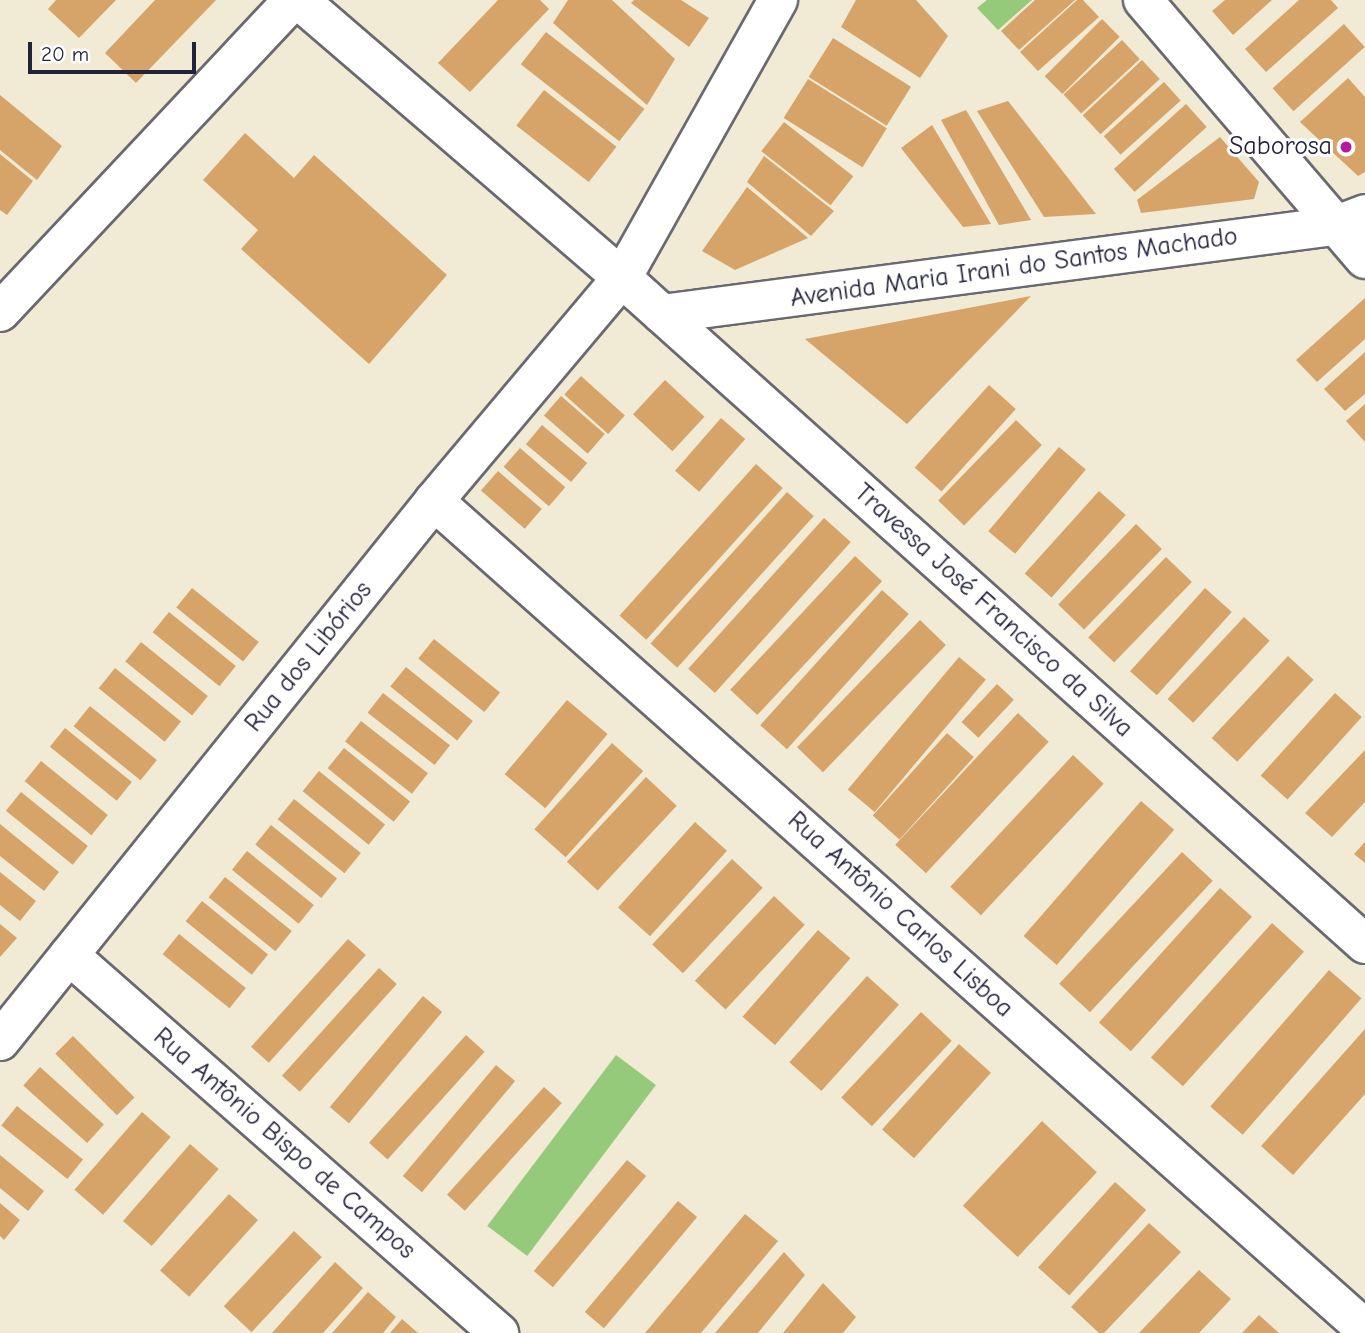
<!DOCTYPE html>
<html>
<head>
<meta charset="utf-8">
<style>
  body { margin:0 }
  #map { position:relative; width:1365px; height:1333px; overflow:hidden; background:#f1ebd5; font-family:"Comic Neue",sans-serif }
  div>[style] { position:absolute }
  .green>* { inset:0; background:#96ca7b; transform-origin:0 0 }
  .building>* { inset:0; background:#d6a468; transform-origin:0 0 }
  .roads { filter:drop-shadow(2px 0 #6a6871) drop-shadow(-2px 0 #6a6871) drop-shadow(0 2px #6a6871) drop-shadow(0 -2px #6a6871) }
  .minor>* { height:38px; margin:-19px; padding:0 19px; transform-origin:19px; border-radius:19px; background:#fff }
  .major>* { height:38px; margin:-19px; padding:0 19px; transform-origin:19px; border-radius:19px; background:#fff }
  .dots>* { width:19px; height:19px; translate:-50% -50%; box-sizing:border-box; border:4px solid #fff; border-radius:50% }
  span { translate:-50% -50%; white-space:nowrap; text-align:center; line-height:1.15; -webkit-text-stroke:6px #fff; paint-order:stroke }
  .poi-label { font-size:26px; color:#22223b }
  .right { translate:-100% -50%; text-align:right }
  .street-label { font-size:26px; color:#22223b }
  .scale { position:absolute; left:28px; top:42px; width:168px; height:32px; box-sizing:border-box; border:4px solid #22223b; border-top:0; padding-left:9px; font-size:21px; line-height:24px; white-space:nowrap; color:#22223b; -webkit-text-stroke:5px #fff; paint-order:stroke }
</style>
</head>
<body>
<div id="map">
  <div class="green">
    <div style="clip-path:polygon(987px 0,1032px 0,998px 30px,977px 8px)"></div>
    <div style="left:616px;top:1055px;width:50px;height:214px;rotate:37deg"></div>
  </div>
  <div class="building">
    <div style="clip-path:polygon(56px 0,116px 0,79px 38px,48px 9px)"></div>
    <div style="clip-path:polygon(155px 0,216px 0,136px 83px,105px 53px)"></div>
    <div style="clip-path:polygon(498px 0,540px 0,549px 9px,470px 92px,438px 63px)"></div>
    <div style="clip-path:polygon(568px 0,612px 0,675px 59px,647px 105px,553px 23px)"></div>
    <div style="clip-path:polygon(634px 0,681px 0,709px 18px,689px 47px,631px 3px)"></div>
    <div style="clip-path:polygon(856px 0,916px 0,948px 36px,920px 78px,841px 27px)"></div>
    <div style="clip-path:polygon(1035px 0,1075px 0,1019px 50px,1001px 31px)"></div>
    <div style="clip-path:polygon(1077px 0,1083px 0,1099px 17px,1038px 71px,1020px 52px)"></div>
    <div style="clip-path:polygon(1225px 0,1272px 0,1233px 35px,1212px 11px)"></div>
    <div style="clip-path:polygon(1299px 0,1331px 0,1338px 8px,1266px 72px,1245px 49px)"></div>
    <div style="left:1102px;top:19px;width:25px;height:81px;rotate:45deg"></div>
    <div style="left:1344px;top:24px;width:31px;height:96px;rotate:48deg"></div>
    <div style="left:546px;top:32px;width:125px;height:41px;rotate:38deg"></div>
    <div style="left:833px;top:38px;width:92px;height:46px;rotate:32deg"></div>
    <div style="left:1122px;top:40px;width:26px;height:80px;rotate:47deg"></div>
    <div style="left:1142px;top:60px;width:26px;height:81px;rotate:47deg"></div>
    <div style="clip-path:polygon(1348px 78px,1365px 97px,1365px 172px,1358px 176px,1300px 122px)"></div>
    <div style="left:808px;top:79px;width:93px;height:46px;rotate:32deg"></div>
    <div style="left:1164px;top:82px;width:25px;height:81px;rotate:48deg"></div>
    <div style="left:544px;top:90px;width:92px;height:45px;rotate:38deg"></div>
    <div style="clip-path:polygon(0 95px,62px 146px,37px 180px,0 150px)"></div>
    <div style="clip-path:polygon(1008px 101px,1096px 214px,1044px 217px,977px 111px)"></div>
    <div style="left:1186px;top:104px;width:31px;height:97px;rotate:48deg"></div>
    <div style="clip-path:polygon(966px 110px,1031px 220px,999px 225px,941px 120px)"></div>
    <div style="left:784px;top:122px;width:88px;height:37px;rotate:38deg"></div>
    <div style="clip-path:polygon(932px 125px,991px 224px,963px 227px,901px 148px)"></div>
    <div style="clip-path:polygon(245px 133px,294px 178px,314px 155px,447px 275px,369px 364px,241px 249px,258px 230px,203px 180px)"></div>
    <div style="clip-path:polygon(1220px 137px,1259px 182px,1254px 199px,1141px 213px,1137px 200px)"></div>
    <div style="clip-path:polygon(0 154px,33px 181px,7px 215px,0 210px)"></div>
    <div style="clip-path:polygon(764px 156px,834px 211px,811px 236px,747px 182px)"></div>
    <div style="clip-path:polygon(747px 187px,808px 238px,735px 270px,702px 251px)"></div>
    <div style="clip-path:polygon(1031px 296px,907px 424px,805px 339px)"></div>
    <div style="clip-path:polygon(1365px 298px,1365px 339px,1317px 382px,1296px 360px)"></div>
    <div style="clip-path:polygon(1365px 352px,1365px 394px,1345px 411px,1324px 389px)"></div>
    <div style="left:581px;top:376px;width:59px;height:25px;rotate:42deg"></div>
    <div style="left:665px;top:380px;width:54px;height:47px;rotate:43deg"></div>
    <div style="left:989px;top:385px;width:36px;height:111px;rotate:42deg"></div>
    <div style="left:561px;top:396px;width:58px;height:26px;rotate:41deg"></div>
    <div style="clip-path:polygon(1365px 404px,1365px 442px,1346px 421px)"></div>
    <div style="left:721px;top:418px;width:32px;height:70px;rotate:41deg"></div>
    <div style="left:1016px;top:420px;width:36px;height:112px;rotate:44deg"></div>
    <div style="left:542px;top:425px;width:59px;height:25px;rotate:40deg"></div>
    <div style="left:1059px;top:447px;width:35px;height:110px;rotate:40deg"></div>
    <div style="left:520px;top:448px;width:60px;height:25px;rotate:41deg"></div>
    <div style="left:756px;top:464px;width:36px;height:204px;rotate:42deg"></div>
    <div style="left:498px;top:471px;width:58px;height:26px;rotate:41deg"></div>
    <div style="left:1099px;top:491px;width:36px;height:111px;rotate:42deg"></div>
    <div style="left:787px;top:492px;width:36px;height:204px;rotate:42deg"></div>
    <div style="left:824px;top:518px;width:36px;height:203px;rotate:42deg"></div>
    <div style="left:1136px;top:524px;width:36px;height:112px;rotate:44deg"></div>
    <div style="left:855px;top:556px;width:37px;height:183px;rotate:43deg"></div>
    <div style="left:1166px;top:557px;width:36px;height:112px;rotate:44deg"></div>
    <div style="left:192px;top:588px;width:86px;height:25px;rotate:39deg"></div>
    <div style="left:1205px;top:588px;width:36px;height:112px;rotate:42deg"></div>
    <div style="left:882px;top:590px;width:36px;height:182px;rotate:42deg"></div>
    <div style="left:169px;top:612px;width:86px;height:26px;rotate:39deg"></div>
    <div style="left:1244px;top:617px;width:35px;height:112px;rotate:43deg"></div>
    <div style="left:920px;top:620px;width:36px;height:177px;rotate:44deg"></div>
    <div style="left:434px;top:639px;width:85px;height:25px;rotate:39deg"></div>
    <div style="left:141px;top:642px;width:86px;height:25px;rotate:39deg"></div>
    <div style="left:1288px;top:656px;width:35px;height:112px;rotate:43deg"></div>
    <div style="left:959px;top:657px;width:35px;height:173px;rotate:40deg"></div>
    <div style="left:406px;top:667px;width:86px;height:25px;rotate:39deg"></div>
    <div style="left:115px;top:668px;width:85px;height:26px;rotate:39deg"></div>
    <div style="left:997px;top:684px;width:23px;height:52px;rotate:43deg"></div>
    <div style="left:383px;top:693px;width:85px;height:25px;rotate:38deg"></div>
    <div style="left:1335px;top:693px;width:36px;height:111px;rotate:42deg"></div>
    <div style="left:567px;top:700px;width:53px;height:97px;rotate:40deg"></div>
    <div style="left:90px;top:706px;width:86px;height:26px;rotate:39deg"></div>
    <div style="left:1018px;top:713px;width:42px;height:180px;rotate:43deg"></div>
    <div style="left:361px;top:721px;width:85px;height:26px;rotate:38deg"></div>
    <div style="left:65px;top:728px;width:86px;height:24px;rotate:39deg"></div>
    <div style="left:947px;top:733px;width:36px;height:111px;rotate:42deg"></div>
    <div style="left:612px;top:743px;width:42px;height:116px;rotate:42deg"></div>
    <div style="left:344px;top:748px;width:85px;height:26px;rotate:39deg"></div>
    <div style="clip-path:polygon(1365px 750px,1365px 802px,1332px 837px,1305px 813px)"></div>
    <div style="left:1073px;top:755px;width:42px;height:180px;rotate:43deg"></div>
    <div style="left:41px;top:761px;width:86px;height:26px;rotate:39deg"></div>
    <div style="left:319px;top:771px;width:85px;height:26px;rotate:39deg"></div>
    <div style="left:646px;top:777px;width:42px;height:116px;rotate:43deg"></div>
    <div style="left:21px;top:792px;width:86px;height:24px;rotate:39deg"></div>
    <div style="left:294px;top:799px;width:86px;height:26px;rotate:39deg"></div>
    <div style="left:1141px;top:801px;width:44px;height:179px;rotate:41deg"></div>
    <div style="left:695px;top:822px;width:43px;height:115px;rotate:42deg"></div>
    <div style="clip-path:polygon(0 824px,59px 872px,44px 891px,0 856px)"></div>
    <div style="left:271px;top:825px;width:85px;height:25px;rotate:39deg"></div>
    <div style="clip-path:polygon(1365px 842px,1365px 863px,1354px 854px)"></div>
    <div style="left:247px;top:851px;width:86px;height:24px;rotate:39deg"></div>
    <div style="left:1182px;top:852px;width:42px;height:180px;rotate:43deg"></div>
    <div style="left:732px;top:859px;width:42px;height:117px;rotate:43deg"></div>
    <div style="clip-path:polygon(0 872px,36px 901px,20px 921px,0 905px)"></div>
    <div style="left:225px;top:877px;width:86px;height:26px;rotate:39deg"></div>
    <div style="left:1220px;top:888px;width:43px;height:181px;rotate:42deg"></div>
    <div style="left:774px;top:896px;width:42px;height:116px;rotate:43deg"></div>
    <div style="left:202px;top:901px;width:85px;height:26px;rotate:39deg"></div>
    <div style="left:1272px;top:923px;width:43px;height:181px;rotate:42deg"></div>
    <div style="clip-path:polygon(0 924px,17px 938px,0 957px)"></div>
    <div style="left:818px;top:930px;width:43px;height:115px;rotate:41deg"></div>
    <div style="left:179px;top:934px;width:86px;height:26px;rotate:39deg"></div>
    <div style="left:348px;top:939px;width:24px;height:145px;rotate:42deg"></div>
    <div style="left:379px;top:968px;width:24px;height:145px;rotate:42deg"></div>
    <div style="left:1329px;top:970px;width:43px;height:181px;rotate:41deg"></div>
    <div style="left:867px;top:976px;width:43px;height:116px;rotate:42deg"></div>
    <div style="left:423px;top:996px;width:25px;height:145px;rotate:40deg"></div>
    <div style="left:921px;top:1012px;width:42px;height:117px;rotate:43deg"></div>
    <div style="clip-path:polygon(1365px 1029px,1365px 1094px,1293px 1175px,1261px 1146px)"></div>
    <div style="left:466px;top:1035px;width:25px;height:145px;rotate:42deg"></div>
    <div style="left:73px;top:1036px;width:87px;height:25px;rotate:45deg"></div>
    <div style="left:959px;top:1044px;width:43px;height:115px;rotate:42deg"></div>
    <div style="left:496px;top:1065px;width:25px;height:145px;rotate:40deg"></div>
    <div style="left:40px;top:1067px;width:86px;height:25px;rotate:42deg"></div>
    <div style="left:544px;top:1087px;width:24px;height:145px;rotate:42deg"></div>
    <div style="left:17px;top:1106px;width:85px;height:25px;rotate:39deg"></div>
    <div style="left:142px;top:1112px;width:38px;height:103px;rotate:41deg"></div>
    <div style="left:1042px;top:1121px;width:75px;height:116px;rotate:43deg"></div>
    <div style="left:190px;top:1144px;width:38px;height:102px;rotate:41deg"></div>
    <div style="clip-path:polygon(0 1155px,44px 1191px,28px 1211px,0 1188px)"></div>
    <div style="left:627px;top:1160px;width:25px;height:145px;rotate:40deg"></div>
    <div style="left:1115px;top:1182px;width:42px;height:115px;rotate:42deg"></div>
    <div style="left:229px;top:1194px;width:39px;height:103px;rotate:42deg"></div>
    <div style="left:678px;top:1201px;width:25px;height:145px;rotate:40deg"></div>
    <div style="clip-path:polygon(0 1203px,20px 1220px,4px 1240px,0 1236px)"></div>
    <div style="clip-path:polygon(745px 1214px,778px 1241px,701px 1333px,645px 1333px)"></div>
    <div style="clip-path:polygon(1149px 1223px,1181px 1252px,1104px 1333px,1099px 1333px,1071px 1307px)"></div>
    <div style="left:294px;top:1231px;width:38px;height:103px;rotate:43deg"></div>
    <div style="clip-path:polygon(784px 1252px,805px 1275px,758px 1333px,715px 1333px)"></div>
    <div style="clip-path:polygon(335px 1262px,363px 1288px,323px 1333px,272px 1333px)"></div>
    <div style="clip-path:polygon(1199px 1270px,1231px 1299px,1199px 1333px,1139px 1333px)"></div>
    <div style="clip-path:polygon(823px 1283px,856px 1317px,843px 1333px,783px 1333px)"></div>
    <div style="clip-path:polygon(368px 1292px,396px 1317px,383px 1333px,332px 1333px)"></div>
    <div style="clip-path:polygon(1259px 1315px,1279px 1333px,1242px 1333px)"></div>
    <div style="clip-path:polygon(402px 1319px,418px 1333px,390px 1333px)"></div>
  </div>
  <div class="roads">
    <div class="minor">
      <div style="left:299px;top:0;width:426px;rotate:40.7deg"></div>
      <div style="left:622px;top:278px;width:998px;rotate:41.87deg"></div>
      <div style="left:0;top:312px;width:428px;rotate:-46.8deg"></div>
      <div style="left:662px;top:314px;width:678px;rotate:-7.46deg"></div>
      <div style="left:1334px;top:226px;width:33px;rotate:-21deg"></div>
      <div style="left:434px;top:501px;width:1246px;rotate:41.65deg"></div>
      <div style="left:69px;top:955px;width:573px;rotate:41.32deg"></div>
      <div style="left:0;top:1041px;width:693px;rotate:-51.21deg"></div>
      <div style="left:434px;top:501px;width:292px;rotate:-49.9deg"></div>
      <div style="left:622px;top:278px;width:319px;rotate:-60.7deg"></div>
    </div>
    <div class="major">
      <div style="left:1143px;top:0;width:341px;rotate:49.4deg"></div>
    </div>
  </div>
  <div class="dots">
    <div style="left:1346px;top:147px;background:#b5179e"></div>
  </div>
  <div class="poi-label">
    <span class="right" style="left:1332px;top:147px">Saborosa</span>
  </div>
  <div class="street-label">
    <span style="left:1014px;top:268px;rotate:-8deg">Avenida Maria Irani do Santos Machado</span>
    <span style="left:993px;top:611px;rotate:42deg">Travessa José Francisco da Silva</span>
    <span style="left:309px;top:657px;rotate:-51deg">Rua dos Libórios</span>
    <span style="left:900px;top:915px;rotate:42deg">Rua Antônio Carlos Lisboa</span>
    <span style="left:284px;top:1144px;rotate:41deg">Rua Antônio Bispo de Campos</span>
  </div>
  <div class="scale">20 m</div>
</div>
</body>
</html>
